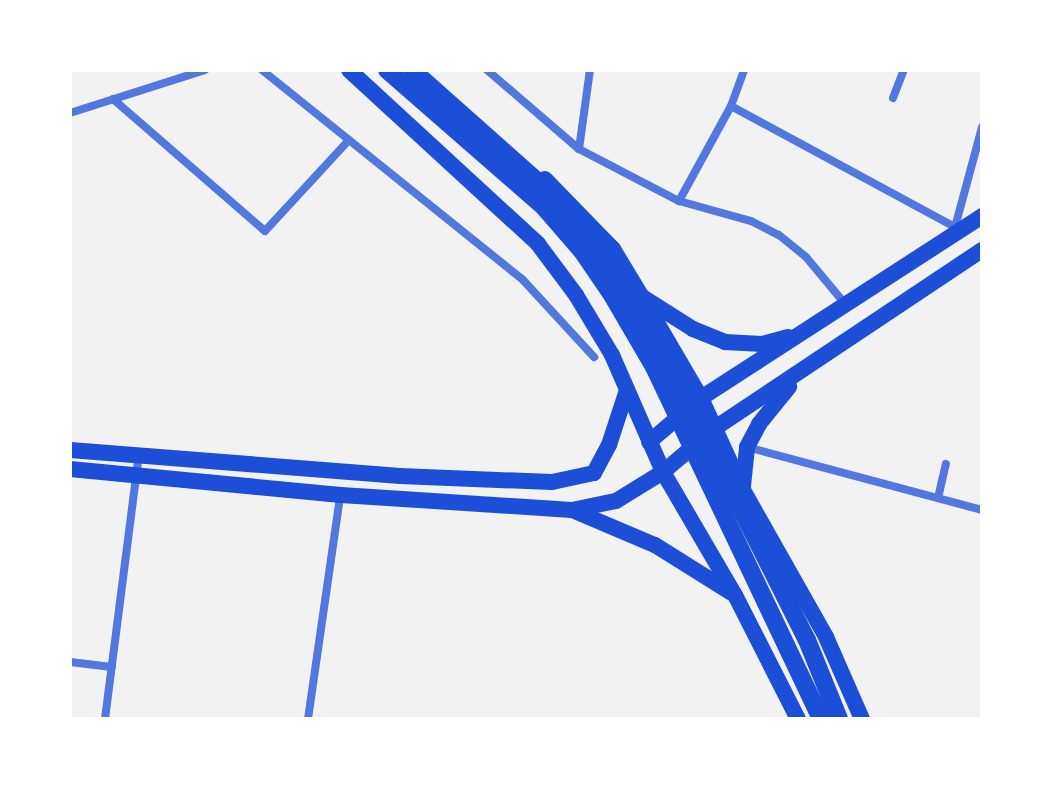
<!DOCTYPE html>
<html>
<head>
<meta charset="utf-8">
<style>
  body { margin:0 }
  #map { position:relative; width:1052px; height:789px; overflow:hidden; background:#f2f2f2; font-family:"Nunito Sans",sans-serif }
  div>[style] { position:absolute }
  .minor>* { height:8px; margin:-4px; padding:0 4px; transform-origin:4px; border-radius:4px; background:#5277de }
  .secondary>* { height:16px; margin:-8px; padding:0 8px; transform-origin:8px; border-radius:8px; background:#1d4ed8 }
  .primary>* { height:16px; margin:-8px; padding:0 8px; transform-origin:8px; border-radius:8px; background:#1d4ed8 }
  .trunk>* { height:18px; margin:-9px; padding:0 9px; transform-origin:9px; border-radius:9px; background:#1d4ed8 }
  span { translate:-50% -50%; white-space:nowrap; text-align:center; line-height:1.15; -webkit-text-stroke:8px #fff; paint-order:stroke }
  .frame { position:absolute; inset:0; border:72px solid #fff; pointer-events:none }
</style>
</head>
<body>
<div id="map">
  <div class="minor">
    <div style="left:262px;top:70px;width:335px;rotate:38.8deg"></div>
    <div style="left:523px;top:280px;width:105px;rotate:47.3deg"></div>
    <div style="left:487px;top:70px;width:121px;rotate:40.7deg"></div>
    <div style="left:579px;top:149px;width:113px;rotate:27.5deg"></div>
    <div style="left:679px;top:201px;width:75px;rotate:15.5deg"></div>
    <div style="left:751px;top:221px;width:31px;rotate:27deg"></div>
    <div style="left:779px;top:235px;width:35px;rotate:39deg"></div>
    <div style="left:806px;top:257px;width:62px;rotate:50.2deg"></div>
    <div style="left:893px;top:98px;width:30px;rotate:-69deg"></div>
    <div style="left:113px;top:99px;width:201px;rotate:41deg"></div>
    <div style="left:265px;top:231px;width:124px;rotate:-47.3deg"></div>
    <div style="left:731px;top:106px;width:38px;rotate:-70deg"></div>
    <div style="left:70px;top:113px;width:142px;rotate:-17.7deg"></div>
    <div style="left:579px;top:149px;width:80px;rotate:-82.1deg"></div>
    <div style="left:679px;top:201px;width:108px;rotate:-61.3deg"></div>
    <div style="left:731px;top:106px;width:255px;rotate:28.4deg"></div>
    <div style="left:954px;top:231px;width:108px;rotate:-74.9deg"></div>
    <div style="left:747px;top:447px;width:243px;rotate:15deg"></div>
    <div style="left:938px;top:498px;width:35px;rotate:-77deg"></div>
    <div style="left:70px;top:662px;width:42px;rotate:6.8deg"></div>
    <div style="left:105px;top:719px;width:266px;rotate:-82.7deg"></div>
    <div style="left:308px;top:719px;width:225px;rotate:-81.8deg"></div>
  </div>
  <div class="secondary">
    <div style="left:70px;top:450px;width:331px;rotate:4.5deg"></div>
    <div style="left:400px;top:476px;width:152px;rotate:2.3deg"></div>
    <div style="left:552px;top:482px;width:43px;rotate:-12.1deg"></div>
    <div style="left:594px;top:473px;width:32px;rotate:-62deg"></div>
    <div style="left:609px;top:445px;width:58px;rotate:-71.9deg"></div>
    <div style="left:70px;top:469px;width:272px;rotate:5.5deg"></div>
    <div style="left:341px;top:495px;width:231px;rotate:3.7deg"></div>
    <div style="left:572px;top:510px;width:45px;rotate:-11.6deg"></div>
    <div style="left:616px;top:501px;width:55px;rotate:-31.7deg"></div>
  </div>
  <div class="primary">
    <div style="left:349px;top:70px;width:257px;rotate:42.6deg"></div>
    <div style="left:538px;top:244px;width:64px;rotate:53.3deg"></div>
    <div style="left:576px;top:295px;width:70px;rotate:59deg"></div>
    <div style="left:612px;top:355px;width:128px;rotate:66.4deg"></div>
    <div style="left:663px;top:472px;width:143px;rotate:59.7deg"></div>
    <div style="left:735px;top:595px;width:139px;rotate:63.1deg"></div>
    <div style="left:545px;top:179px;width:98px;rotate:45.8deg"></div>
    <div style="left:613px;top:249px;width:56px;rotate:58.9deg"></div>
    <div style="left:642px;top:297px;width:117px;rotate:59.7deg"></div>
    <div style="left:701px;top:398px;width:101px;rotate:65.5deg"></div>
    <div style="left:743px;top:490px;width:169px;rotate:60.5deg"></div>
    <div style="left:826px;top:637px;width:90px;rotate:66.3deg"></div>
    <div style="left:644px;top:298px;width:58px;rotate:32.3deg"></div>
    <div style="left:693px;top:329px;width:35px;rotate:22deg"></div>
    <div style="left:725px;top:342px;width:37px;rotate:3deg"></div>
    <div style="left:762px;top:344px;width:27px;rotate:-15deg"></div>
    <div style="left:649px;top:442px;width:68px;rotate:-40.2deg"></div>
    <div style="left:701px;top:398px;width:335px;rotate:-32.9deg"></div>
    <div style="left:663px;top:472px;width:68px;rotate:-40.2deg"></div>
    <div style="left:715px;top:428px;width:321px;rotate:-33.7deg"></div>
    <div style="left:743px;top:486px;width:39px;rotate:-84deg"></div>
    <div style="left:747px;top:447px;width:26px;rotate:-62deg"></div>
    <div style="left:759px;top:424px;width:48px;rotate:-51deg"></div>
    <div style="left:572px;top:510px;width:90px;rotate:22.9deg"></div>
    <div style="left:655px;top:545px;width:89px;rotate:32.1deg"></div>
  </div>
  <div class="trunk">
    <div style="left:387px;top:70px;width:208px;rotate:41.1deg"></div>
    <div style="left:544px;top:207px;width:58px;rotate:49.2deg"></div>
    <div style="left:582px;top:251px;width:53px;rotate:55.7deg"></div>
    <div style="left:612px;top:295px;width:83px;rotate:59.7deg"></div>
    <div style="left:654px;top:367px;width:390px;rotate:64.6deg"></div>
    <div style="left:412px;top:70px;width:166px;rotate:41.6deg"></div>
    <div style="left:536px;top:180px;width:88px;rotate:47.3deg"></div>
    <div style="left:596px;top:245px;width:126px;rotate:58.3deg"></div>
    <div style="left:662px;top:352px;width:322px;rotate:63.3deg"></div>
    <div style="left:807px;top:640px;width:85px;rotate:67.9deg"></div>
  </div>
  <div class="frame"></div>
</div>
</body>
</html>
